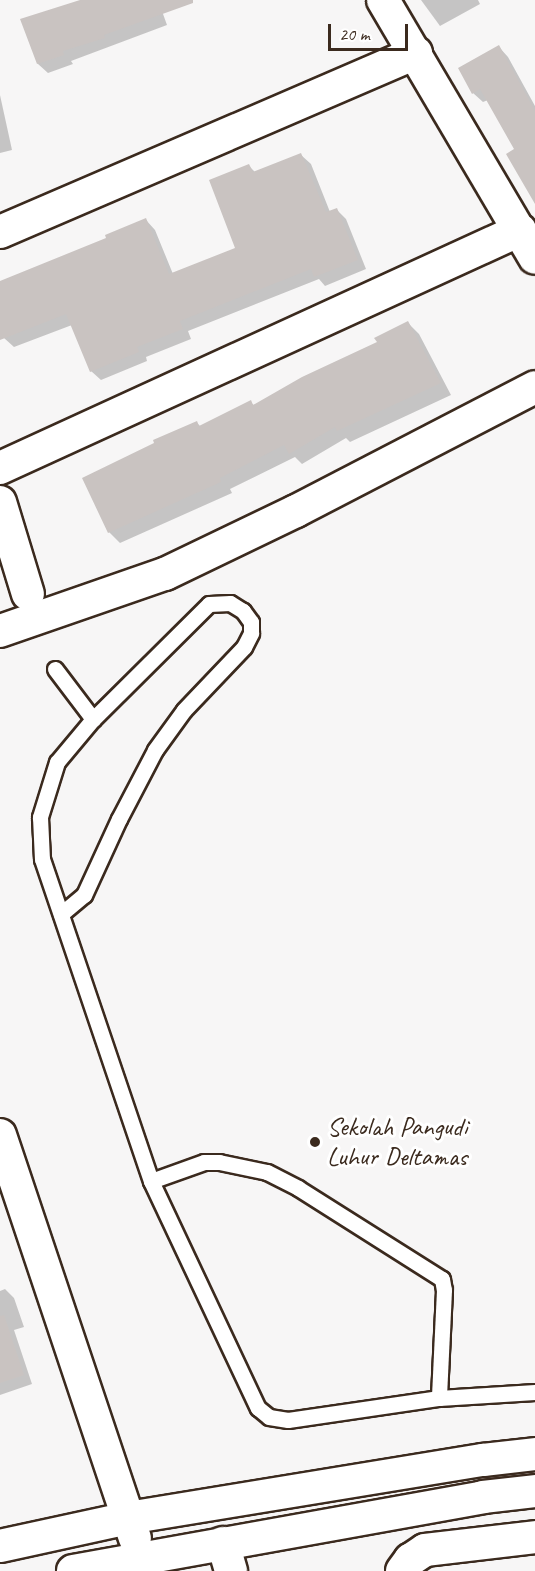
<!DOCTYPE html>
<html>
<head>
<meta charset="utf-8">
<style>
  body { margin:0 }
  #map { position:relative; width:535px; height:1571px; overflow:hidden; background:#f7f6f6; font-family:Caveat,sans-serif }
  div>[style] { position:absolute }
  .shadow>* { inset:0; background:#0003 }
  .building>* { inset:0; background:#c9c3c1 }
  .roads { filter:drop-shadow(2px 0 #3b2a1e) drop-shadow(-2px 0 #3b2a1e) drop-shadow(0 2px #3b2a1e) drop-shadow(0 -2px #3b2a1e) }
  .lane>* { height:15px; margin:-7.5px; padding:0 7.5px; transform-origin:7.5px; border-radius:7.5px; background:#fff }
  .street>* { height:32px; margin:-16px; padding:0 16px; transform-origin:16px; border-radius:16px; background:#fff }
  .dots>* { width:16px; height:16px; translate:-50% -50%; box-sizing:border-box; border:3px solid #fff; border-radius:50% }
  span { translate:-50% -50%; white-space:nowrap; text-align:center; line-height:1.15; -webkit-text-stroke:6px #fff; paint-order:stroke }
  .poi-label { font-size:26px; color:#3b2a1e }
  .left { translate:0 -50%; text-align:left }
  .scale { position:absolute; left:328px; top:24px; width:80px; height:27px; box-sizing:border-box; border:3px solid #3b2a1e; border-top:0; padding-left:8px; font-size:18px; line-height:21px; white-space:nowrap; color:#3b2a1e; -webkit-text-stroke:4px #fff; paint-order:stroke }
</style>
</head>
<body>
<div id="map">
  <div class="shadow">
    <div style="clip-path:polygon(84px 0,158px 0,167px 25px,71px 61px,73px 64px,48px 73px,38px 64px,22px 20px)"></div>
    <div style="clip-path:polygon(421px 0,478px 0,480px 4px,440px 26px)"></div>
    <div style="clip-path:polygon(499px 47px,508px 57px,535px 106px,535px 200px,516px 150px,488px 100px,483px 102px,473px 93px)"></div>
    <div style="clip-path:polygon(0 95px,12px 150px,0 153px)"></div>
    <div style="clip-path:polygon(301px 155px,311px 164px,330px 212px,336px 209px,346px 219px,366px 269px,325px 286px,319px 279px,188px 331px,191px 339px,146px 357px,147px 361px,101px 380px,91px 371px,72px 325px,14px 347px,4px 338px,0 328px,0 283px,108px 239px,146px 220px,155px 230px,173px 274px,237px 248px,249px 166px,256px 173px)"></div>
    <div style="clip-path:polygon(408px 323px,419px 334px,451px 395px,350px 442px,346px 438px,302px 464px,295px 457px,230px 489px,232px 493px,120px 543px,109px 532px,197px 423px,201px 427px,250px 402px,255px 406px,379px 343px)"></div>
    <div style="clip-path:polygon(5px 1289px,14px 1298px,24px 1327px,14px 1330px,32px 1384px,0 1395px,0 1291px)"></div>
  </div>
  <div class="building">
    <div style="clip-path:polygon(80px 0,193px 0,193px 3px,104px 35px,105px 38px,63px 51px,64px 55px,37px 64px,20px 19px)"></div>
    <div style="clip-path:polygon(499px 45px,535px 111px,535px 204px,506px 154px,514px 149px,480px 89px,472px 94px,458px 68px)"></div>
    <div style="clip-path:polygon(301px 153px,326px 212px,337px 208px,358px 260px,314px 277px,311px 269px,180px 321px,183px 329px,137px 347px,139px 352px,90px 372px,66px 314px,0 340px,0 281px,106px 238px,105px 235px,146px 218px,169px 274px,235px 248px,209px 180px,249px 164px,253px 172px)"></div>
    <div style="clip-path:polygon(408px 321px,441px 383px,337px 431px,335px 427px,289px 454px,284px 445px,220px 478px,221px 482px,108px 533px,82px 478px,154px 443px,153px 440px,197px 421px,199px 426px,251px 400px,253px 405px,302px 377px,377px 342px,374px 338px)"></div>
    <div style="clip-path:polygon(4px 1315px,24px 1375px,0 1383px,0 1316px)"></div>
  </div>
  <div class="roads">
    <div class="lane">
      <div style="left:55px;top:669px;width:63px;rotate:52.8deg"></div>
      <div style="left:61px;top:914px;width:30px;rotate:-40deg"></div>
      <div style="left:84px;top:895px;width:84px;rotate:-65.3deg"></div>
      <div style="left:119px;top:819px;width:78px;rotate:-62.4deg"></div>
      <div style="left:155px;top:750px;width:49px;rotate:-54.1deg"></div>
      <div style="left:184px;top:710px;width:87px;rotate:-46.4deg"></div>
      <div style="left:244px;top:647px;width:16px;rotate:-63deg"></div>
      <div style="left:251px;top:633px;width:11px;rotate:-90deg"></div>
      <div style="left:251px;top:622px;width:14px;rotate:-126deg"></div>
      <div style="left:243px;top:611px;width:15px;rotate:-148deg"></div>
      <div style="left:230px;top:603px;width:21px;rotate:177deg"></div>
      <div style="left:209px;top:604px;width:163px;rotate:135.2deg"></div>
      <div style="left:93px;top:719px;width:56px;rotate:129.9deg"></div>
      <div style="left:57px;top:762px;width:58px;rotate:107.2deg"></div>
      <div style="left:40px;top:817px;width:42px;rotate:87.3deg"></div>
      <div style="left:42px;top:859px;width:340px;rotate:71.3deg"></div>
      <div style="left:151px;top:1181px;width:251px;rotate:64.8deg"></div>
      <div style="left:258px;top:1408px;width:14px;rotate:39deg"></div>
      <div style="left:269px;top:1417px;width:19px;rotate:9deg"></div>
      <div style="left:288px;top:1420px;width:153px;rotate:-8.3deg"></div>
      <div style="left:439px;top:1398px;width:96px;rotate:-3.6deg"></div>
      <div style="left:151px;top:1181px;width:56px;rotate:-19.7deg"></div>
      <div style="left:204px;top:1162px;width:15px"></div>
      <div style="left:219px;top:1162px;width:49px;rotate:11.8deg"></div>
      <div style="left:267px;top:1172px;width:35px;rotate:27deg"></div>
      <div style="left:298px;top:1188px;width:170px;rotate:32.3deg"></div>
      <div style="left:442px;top:1279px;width:11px;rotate:80deg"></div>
      <div style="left:444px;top:1290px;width:108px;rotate:92.7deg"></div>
    </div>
    <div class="street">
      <div style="left:383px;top:0;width:299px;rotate:59.5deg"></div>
      <div style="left:0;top:232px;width:453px;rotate:-23.3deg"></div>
      <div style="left:0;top:468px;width:572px;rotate:-24.59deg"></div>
      <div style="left:0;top:502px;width:96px;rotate:73.1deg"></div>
      <div style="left:0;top:631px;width:175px;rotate:-19.1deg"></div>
      <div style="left:165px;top:574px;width:145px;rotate:-25.7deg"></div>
      <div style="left:296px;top:511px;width:269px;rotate:-27.4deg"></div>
      <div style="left:0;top:1135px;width:425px;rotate:71.5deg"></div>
      <div style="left:223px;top:1543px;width:29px;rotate:74deg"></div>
      <div style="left:0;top:1546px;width:131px;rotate:-12.3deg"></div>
      <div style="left:128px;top:1518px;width:360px;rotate:-9.3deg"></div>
      <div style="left:483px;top:1460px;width:52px;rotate:-6.6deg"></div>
      <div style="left:73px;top:1571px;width:417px;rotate:-10.2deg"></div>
      <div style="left:483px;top:1497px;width:52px;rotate:-6.6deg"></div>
      <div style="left:402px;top:1571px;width:14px;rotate:-54deg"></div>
      <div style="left:410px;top:1560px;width:18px;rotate:-34deg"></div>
      <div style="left:425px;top:1550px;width:111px;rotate:-6.7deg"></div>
    </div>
  </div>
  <div class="dots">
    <div style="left:315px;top:1142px;background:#3b2a1e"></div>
  </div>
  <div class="poi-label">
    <span class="left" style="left:327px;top:1142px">Sekolah Pangudi<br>Luhur Deltamas</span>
  </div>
  <div class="scale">20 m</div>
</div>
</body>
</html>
